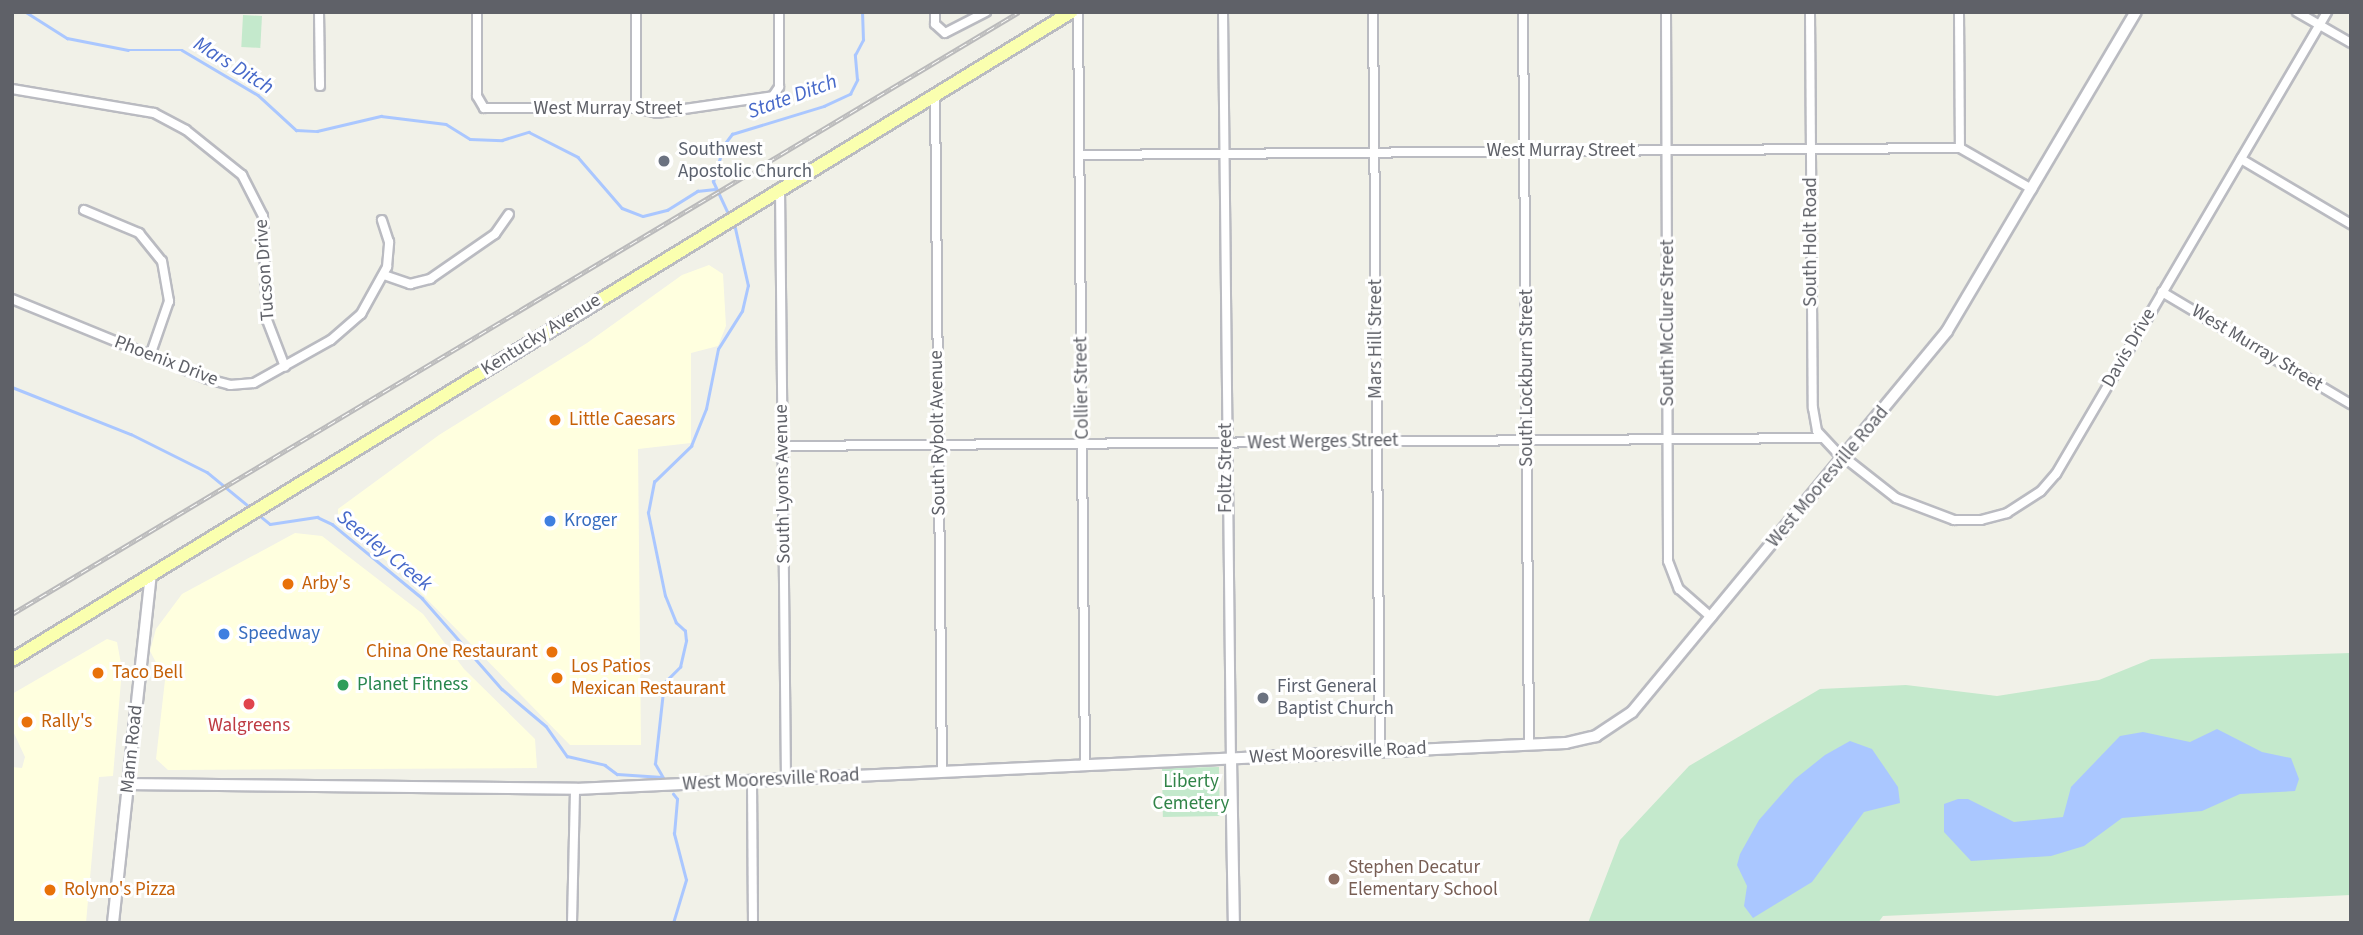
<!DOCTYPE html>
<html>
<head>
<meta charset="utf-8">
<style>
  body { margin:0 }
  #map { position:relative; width:2363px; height:935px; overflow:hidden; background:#f1f1e8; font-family:"Source Sans 3",sans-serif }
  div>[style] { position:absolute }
  .commercial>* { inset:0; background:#ffffdf }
  .green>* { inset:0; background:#c4e9cc; transform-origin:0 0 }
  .water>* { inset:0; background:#aac7ff }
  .stream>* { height:2.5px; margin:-1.25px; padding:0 1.25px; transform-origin:1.25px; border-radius:1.25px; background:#aac7ff }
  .roads { filter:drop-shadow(2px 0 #babbc1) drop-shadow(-2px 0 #babbc1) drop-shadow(0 2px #babbc1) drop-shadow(0 -2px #babbc1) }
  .street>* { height:8px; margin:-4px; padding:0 4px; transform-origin:4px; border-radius:4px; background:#fff }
  .secondary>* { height:10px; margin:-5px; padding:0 5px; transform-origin:5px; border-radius:5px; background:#fff }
  .primary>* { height:12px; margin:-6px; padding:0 6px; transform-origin:6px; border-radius:6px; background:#faffaf }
  .rail>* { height:5px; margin-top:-2.5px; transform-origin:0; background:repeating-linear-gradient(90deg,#fff 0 8px,#bababb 0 16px); box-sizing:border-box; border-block:2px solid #bababb }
  .dots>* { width:19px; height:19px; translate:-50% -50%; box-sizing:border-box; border:4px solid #fff; border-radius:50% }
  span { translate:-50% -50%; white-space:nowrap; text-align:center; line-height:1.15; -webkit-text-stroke:6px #fff; paint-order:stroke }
  .street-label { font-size:19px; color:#5f6168 }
  .worship-label { font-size:19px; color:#5b616d }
  .left { translate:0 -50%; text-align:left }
  .food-label { font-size:19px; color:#c56008 }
  .right { translate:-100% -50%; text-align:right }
  .shop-label { font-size:19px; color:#366cbe }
  .leisure-label { font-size:19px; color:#27864d }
  .health-label { font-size:19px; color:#be3a42 }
  .park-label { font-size:19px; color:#318448 }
  .education-label { font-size:19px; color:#785e54 }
  .water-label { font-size:21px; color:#4668c9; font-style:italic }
  .frame { position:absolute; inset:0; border:14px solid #5f6168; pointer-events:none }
</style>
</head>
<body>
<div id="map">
  <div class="commercial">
    <div style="clip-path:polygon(709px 265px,723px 274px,726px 326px,718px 346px,691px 353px,691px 443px,638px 449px,641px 745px,570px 745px,412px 584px,338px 517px,338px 509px,439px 435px,587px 343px,682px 275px)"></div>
    <div style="clip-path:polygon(295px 533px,322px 536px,423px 614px,464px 669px,535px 739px,537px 768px,168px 770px,156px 759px,165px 680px,150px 651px,156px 629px,182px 594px)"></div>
    <div style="clip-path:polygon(107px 639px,117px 642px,122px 669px,113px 776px,99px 777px,86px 923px,12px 923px,12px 767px,22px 768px,25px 757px,12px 729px,12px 694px)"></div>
  </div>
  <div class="green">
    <div style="left:243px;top:15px;width:19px;height:32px;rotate:3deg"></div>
    <div style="clip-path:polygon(2351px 653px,2351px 895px,1883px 916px,1878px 923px,1588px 923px,1620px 840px,1689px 766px,1820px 689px,1906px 685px,1997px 696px,2099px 680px,2151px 659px)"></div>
    <div style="left:1219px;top:767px;width:49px;height:57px;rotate:89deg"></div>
  </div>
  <div class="water">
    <div style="clip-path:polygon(2217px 729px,2262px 752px,2291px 758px,2299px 779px,2295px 791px,2240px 794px,2202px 811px,2122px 818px,2084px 846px,2051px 856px,1971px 861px,1944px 832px,1944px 804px,1958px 799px,1968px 799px,2014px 822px,2063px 817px,2071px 787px,2120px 736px,2143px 732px,2190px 742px)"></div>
    <div style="clip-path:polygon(1850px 741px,1872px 749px,1898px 787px,1900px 803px,1864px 812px,1812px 882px,1753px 918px,1744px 906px,1747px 886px,1737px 865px,1740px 854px,1759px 820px,1795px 779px,1825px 755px)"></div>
  </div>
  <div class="stream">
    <div style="left:26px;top:12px;width:49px;rotate:32.4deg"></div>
    <div style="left:67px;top:38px;width:62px;rotate:11.1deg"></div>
    <div style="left:128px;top:50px;width:54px"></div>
    <div style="left:182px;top:50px;width:88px;rotate:30.6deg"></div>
    <div style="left:258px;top:95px;width:52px;rotate:42.6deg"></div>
    <div style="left:296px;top:130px;width:21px;rotate:3deg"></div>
    <div style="left:317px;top:131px;width:66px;rotate:-13.2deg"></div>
    <div style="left:381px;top:116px;width:65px;rotate:7deg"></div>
    <div style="left:446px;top:124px;width:28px;rotate:32deg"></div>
    <div style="left:470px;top:139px;width:32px;rotate:2deg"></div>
    <div style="left:502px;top:140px;width:28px;rotate:-17deg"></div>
    <div style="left:529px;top:132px;width:55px;rotate:27deg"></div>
    <div style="left:578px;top:157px;width:67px;rotate:49.2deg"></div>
    <div style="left:622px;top:208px;width:22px;rotate:21deg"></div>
    <div style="left:643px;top:216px;width:25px;rotate:-14deg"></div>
    <div style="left:667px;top:210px;width:36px;rotate:-32deg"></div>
    <div style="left:697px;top:191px;width:18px;rotate:-6deg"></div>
    <div style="left:729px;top:216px;width:38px;rotate:-115deg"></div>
    <div style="left:713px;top:182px;width:37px;rotate:-74deg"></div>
    <div style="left:723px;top:146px;width:15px;rotate:-53deg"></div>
    <div style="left:732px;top:134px;width:96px;rotate:-16.9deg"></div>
    <div style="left:824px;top:106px;width:29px;rotate:-25deg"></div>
    <div style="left:850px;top:94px;width:16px;rotate:-63deg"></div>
    <div style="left:857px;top:80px;width:25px;rotate:-95deg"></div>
    <div style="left:855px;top:55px;width:17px;rotate:-62deg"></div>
    <div style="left:863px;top:40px;width:28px;rotate:-92deg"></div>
    <div style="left:12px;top:387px;width:128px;rotate:21.6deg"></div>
    <div style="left:131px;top:434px;width:85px;rotate:26.6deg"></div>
    <div style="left:207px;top:472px;width:57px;rotate:39.3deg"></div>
    <div style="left:259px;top:515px;width:14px;rotate:39deg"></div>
    <div style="left:270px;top:524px;width:48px;rotate:-8.5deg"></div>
    <div style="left:317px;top:517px;width:17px;rotate:25deg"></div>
    <div style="left:332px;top:524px;width:117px;rotate:39.4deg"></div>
    <div style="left:422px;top:598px;width:121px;rotate:48.7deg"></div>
    <div style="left:502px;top:689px;width:57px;rotate:40.1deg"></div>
    <div style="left:546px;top:726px;width:37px;rotate:55deg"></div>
    <div style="left:567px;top:756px;width:39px;rotate:13deg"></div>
    <div style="left:605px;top:765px;width:15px;rotate:37deg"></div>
    <div style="left:617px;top:774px;width:45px;rotate:3.8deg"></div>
    <div style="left:663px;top:778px;width:16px;rotate:-120deg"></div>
    <div style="left:655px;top:764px;width:81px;rotate:-83.7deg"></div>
    <div style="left:664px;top:683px;width:23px;rotate:-45deg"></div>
    <div style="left:680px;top:667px;width:27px;rotate:-77deg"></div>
    <div style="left:686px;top:641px;width:10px;rotate:-96deg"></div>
    <div style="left:685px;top:631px;width:12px;rotate:-138deg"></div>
    <div style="left:676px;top:623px;width:29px;rotate:-112deg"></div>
    <div style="left:665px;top:596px;width:85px;rotate:-101.6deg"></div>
    <div style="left:648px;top:513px;width:32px;rotate:-79deg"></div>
    <div style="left:654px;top:482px;width:52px;rotate:-44.2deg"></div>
    <div style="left:691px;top:446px;width:40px;rotate:-68deg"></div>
    <div style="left:706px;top:409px;width:61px;rotate:-78.7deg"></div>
    <div style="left:718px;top:349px;width:45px;rotate:-57.7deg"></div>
    <div style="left:742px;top:311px;width:26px;rotate:-77deg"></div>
    <div style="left:748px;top:286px;width:64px;rotate:-102.7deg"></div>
    <div style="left:673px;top:923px;width:45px;rotate:-73.2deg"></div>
    <div style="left:686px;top:880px;width:48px;rotate:-104.6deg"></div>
    <div style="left:674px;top:834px;width:35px;rotate:-85deg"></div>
    <div style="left:677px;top:799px;width:6px;rotate:-129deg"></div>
  </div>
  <div class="roads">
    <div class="street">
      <div style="left:319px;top:12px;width:74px;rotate:89.2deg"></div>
      <div style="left:477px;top:12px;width:84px;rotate:90deg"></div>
      <div style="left:477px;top:96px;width:14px;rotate:60deg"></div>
      <div style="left:484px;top:108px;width:152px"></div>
      <div style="left:636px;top:108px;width:22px;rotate:13deg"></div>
      <div style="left:657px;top:113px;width:117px;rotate:-8.3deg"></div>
      <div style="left:773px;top:96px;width:11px;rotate:-56deg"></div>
      <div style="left:779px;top:87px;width:75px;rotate:-90deg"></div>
      <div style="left:636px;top:12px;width:96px;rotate:90deg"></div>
      <div style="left:935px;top:12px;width:12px;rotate:90deg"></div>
      <div style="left:935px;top:24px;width:13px;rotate:42deg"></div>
      <div style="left:945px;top:33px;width:46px;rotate:-27.1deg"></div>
      <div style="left:1078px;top:12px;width:753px;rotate:89.47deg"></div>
      <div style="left:1223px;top:12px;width:746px;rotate:89.39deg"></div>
      <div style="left:1373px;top:12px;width:739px;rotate:89.46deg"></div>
      <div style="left:1523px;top:12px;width:733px;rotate:89.53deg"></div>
      <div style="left:1666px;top:12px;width:549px;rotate:89.79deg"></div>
      <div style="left:1668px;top:561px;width:30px;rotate:69deg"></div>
      <div style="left:1679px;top:589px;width:43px;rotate:41.2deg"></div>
      <div style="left:1810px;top:12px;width:396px;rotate:89.6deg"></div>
      <div style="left:1813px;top:408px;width:23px;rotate:80deg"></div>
      <div style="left:1817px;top:431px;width:40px;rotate:47deg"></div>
      <div style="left:1959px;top:12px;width:136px;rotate:89.6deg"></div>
      <div style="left:2297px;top:12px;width:62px;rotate:29.9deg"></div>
      <div style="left:12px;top:89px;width:144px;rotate:9.6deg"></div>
      <div style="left:154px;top:113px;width:36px;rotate:28deg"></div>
      <div style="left:186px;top:130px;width:72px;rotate:38.8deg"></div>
      <div style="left:242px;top:175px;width:46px;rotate:62.9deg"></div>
      <div style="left:263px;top:216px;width:104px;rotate:87.8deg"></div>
      <div style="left:267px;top:320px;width:50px;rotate:69deg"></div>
      <div style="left:935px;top:94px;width:677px;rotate:89.41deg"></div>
      <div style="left:1080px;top:155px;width:880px;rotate:-0.46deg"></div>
      <div style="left:1960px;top:148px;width:83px;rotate:29.7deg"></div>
      <div style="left:2241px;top:159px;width:128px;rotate:30.6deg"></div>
      <div style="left:780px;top:188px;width:592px;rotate:89.42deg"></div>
      <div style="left:84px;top:210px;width:60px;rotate:22.7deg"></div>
      <div style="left:139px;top:233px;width:36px;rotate:51deg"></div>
      <div style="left:162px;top:261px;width:41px;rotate:80.1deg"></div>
      <div style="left:169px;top:301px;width:58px;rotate:109.1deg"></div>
      <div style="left:384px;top:275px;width:28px;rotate:19deg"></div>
      <div style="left:410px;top:284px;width:21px;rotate:-14deg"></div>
      <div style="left:430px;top:279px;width:79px;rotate:-34.7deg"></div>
      <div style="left:495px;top:234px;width:24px;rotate:-55deg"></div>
      <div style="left:2162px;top:292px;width:220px;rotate:30.7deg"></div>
      <div style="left:12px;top:299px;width:212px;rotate:22.2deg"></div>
      <div style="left:208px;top:379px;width:23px;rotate:15deg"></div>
      <div style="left:230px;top:385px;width:24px;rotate:-5deg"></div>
      <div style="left:254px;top:383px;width:88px;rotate:-29.2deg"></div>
      <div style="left:331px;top:340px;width:40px;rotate:-41deg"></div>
      <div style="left:361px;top:314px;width:54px;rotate:-61deg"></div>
      <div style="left:387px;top:267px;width:25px;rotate:-85deg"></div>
      <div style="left:389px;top:242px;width:23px;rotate:-108deg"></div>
      <div style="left:783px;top:446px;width:1038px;rotate:-0.44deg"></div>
      <div style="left:1845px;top:458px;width:65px;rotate:38.1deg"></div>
      <div style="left:1896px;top:498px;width:62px;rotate:20.8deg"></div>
      <div style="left:1954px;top:520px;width:27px"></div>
      <div style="left:1981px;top:520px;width:27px;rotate:-15deg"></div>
      <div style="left:2007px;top:513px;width:40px;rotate:-32.9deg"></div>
      <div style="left:2041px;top:491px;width:23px;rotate:-49deg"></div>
      <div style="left:2056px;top:474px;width:536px;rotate:-59.6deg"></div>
      <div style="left:752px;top:781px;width:142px;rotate:89.6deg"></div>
      <div style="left:572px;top:923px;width:134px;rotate:-88.7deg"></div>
    </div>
    <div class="secondary">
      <div style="left:1231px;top:758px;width:165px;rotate:89deg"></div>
      <div style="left:128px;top:784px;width:447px;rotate:0.6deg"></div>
      <div style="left:575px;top:789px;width:992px;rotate:-2.66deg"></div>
      <div style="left:1566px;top:743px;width:31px;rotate:-13deg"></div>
      <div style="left:1596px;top:736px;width:43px;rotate:-33.7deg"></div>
      <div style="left:1632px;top:712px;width:494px;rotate:-50.4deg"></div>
      <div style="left:1947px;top:331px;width:371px;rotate:-59.4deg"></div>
      <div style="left:113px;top:923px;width:350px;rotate:-83.8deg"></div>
    </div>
    <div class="primary">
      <div style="left:12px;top:660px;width:1242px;rotate:-31.46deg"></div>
    </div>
  </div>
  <div class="rail">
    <div style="left:12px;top:614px;width:1173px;rotate:-30.87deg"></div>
  </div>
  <div class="dots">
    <div style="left:664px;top:161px;background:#6b7280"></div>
    <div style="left:555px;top:420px;background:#e8710a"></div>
    <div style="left:550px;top:521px;background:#3f7fe0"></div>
    <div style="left:288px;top:584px;background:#e8710a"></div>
    <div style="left:224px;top:634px;background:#3f7fe0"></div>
    <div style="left:552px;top:652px;background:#e8710a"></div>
    <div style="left:98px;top:673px;background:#e8710a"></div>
    <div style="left:557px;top:678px;background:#e8710a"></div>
    <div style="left:343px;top:685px;background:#2e9e5b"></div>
    <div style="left:1263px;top:698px;background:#6b7280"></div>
    <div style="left:249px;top:704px;background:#e0444e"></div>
    <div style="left:27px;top:722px;background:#e8710a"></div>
    <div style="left:1334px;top:879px;background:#8d6e63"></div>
    <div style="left:50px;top:890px;background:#e8710a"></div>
  </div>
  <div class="street-label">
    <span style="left:608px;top:109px">West Murray Street</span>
    <span style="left:1561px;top:151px">West Murray Street</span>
    <span style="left:1811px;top:242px;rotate:-90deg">South Holt Road</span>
    <span style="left:265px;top:270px;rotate:-94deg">Tucson Drive</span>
    <span style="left:1668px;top:323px;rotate:-90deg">South McClure Street</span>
    <span style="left:541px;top:335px;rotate:-32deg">Kentucky Avenue</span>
    <span style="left:1376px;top:339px;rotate:-90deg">Mars Hill Street</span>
    <span style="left:2129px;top:348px;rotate:-60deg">Davis Drive</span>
    <span style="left:2257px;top:348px;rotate:31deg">West Murray Street</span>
    <span style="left:166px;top:361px;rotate:21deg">Phoenix Drive</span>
    <span style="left:1527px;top:378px;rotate:-90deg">South Lockburn Street</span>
    <span style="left:1082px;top:388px;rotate:-91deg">Collier Street</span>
    <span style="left:938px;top:433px;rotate:-91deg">South Rybolt Avenue</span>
    <span style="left:1323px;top:442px;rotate:-1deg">West Werges Street</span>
    <span style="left:1226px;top:468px;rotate:-90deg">Foltz Street</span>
    <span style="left:1828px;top:477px;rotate:-50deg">West Mooresville Road</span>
    <span style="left:783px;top:484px;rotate:-91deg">South Lyons Avenue</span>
    <span style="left:132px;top:749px;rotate:-84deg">Mann Road</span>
    <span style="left:1338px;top:753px;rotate:-3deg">West Mooresville Road</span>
    <span style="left:771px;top:780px;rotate:-3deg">West Mooresville Road</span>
  </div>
  <div class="worship-label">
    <span class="left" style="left:678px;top:161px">Southwest<br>Apostolic Church</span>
    <span class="left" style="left:1277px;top:698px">First General<br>Baptist Church</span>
  </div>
  <div class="food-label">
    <span class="left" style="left:569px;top:420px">Little Caesars</span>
    <span class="left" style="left:302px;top:584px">Arby's</span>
    <span class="right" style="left:538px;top:652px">China One Restaurant</span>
    <span class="left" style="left:571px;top:678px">Los Patios<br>Mexican Restaurant</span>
    <span class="left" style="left:112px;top:673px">Taco Bell</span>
    <span class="left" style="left:41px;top:722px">Rally's</span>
    <span class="left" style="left:64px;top:890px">Rolyno's Pizza</span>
  </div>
  <div class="shop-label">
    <span class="left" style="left:564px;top:521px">Kroger</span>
    <span class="left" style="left:238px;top:634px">Speedway</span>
  </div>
  <div class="leisure-label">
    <span class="left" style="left:357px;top:685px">Planet Fitness</span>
  </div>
  <div class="health-label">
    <span style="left:249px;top:726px">Walgreens</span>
  </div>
  <div class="park-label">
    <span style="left:1191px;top:793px">Liberty<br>Cemetery</span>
  </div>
  <div class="education-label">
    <span class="left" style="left:1348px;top:879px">Stephen Decatur<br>Elementary School</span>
  </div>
  <div class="water-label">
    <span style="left:234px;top:65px;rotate:32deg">Mars Ditch</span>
    <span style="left:792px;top:96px;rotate:-20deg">State Ditch</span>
    <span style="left:385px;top:550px;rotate:39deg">Seerley Creek</span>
  </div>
  <div class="frame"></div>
</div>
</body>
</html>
